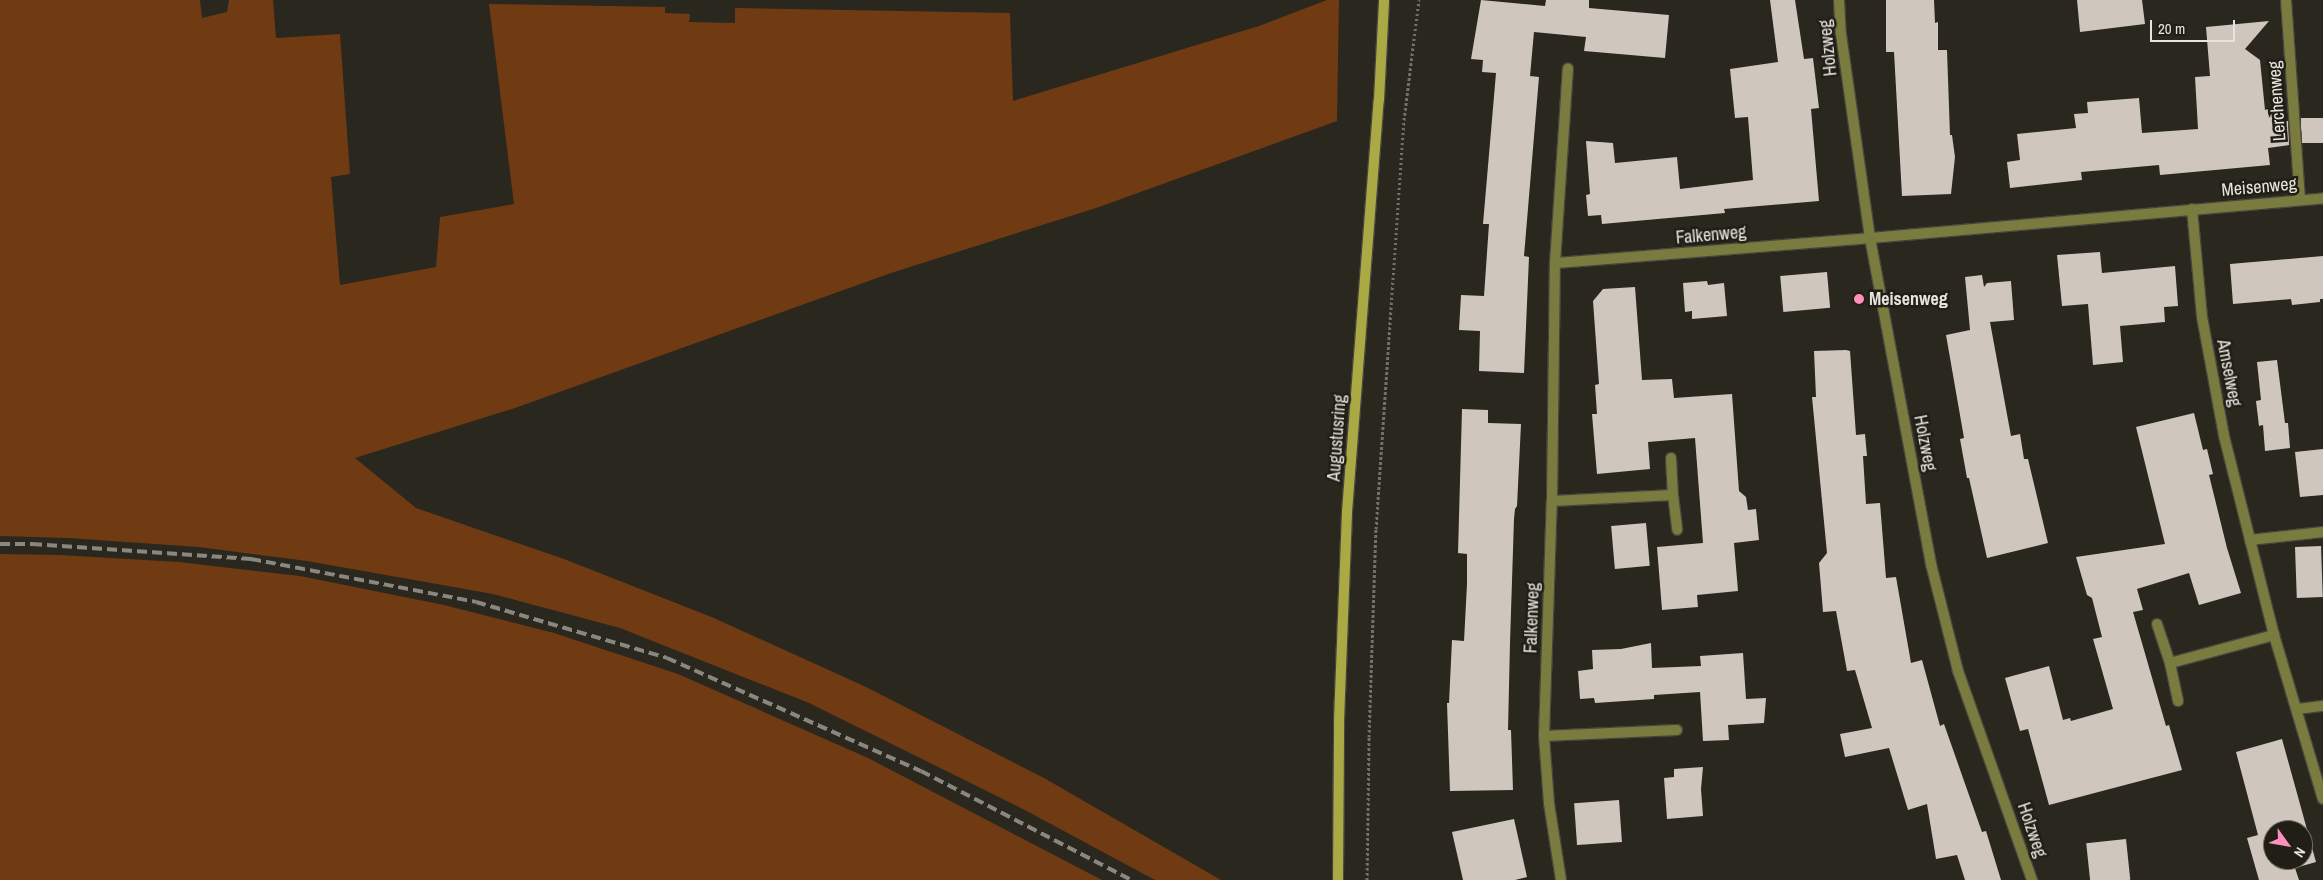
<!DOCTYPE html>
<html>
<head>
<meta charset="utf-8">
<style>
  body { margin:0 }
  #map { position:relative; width:2323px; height:880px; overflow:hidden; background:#2a271f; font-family:"Archivo Narrow",sans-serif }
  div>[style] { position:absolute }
  .green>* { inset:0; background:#703a13 }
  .building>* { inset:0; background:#cfc7be; transform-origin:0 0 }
  .path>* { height:3px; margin-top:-1.5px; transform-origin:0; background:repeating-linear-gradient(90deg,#737169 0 2.5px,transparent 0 5px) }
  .roads { filter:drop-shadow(1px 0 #48453e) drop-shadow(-1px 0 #48453e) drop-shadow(0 1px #48453e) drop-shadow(0 -1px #48453e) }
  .lane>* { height:10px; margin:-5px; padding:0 5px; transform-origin:5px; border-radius:5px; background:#7a7b3e }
  .street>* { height:10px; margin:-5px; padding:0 5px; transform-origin:5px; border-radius:5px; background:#7a7b3e }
  .secondary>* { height:10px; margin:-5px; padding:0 5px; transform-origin:5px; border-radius:5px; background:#aa4 }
  .rail>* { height:4px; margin-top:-2px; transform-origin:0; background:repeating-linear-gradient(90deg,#8a8780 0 10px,transparent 0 15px) }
  .dots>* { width:14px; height:14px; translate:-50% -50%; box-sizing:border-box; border:2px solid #211e16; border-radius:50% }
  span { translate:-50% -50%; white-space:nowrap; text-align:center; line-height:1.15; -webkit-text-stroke:5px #211e16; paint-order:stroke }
  .street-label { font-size:18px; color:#e6e4de }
  .poi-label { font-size:18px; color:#e6e4de; font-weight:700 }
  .left { translate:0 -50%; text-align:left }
  .north { position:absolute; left:2263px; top:820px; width:50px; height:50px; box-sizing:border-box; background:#211e16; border:1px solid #706d66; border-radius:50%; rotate:122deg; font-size:14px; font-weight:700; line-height:20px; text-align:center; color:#e6e4de }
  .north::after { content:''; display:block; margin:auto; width:18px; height:22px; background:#fe8ebb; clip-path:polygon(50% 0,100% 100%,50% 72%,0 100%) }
  .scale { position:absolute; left:2150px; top:20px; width:85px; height:22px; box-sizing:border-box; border:2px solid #e6e4de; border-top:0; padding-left:6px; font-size:15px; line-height:18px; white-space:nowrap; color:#e6e4de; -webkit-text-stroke:4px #211e16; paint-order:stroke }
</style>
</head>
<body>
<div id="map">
  <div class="green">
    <div style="clip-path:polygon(0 0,200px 0,202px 18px,227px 12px,229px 0,273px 0,276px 38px,340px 34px,350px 174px,331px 177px,340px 285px,436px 267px,440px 217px,514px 204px,489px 4px,665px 7px,665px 13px,690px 14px,689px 22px,735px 23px,735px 8px,1010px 13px,1013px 101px,1259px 26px,1327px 0,1339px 0,1337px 121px,1099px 207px,891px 273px,515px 408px,355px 458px,416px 508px,564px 559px,714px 618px,866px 687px,1044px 778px,1221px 880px,1155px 880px,1021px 808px,809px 703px,620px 628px,493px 594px,307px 561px,199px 547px,68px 538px,0 536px)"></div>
    <div style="clip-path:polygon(0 554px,61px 555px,179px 562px,300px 576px,444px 605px,554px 633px,678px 674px,868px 758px,1102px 880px,0 880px)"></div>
  </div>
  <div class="building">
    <div style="clip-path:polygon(1481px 0,1545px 6px,1546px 0,1589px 0,1589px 8px,1669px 15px,1665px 58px,1584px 51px,1586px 37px,1534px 32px,1530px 76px,1539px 77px,1524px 256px,1529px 257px,1524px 373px,1479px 371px,1480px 331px,1459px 330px,1461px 295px,1484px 296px,1489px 224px,1483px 224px,1496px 73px,1482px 72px,1483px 60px,1471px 59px)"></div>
    <div style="clip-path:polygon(1770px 0,1795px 0,1804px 59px,1813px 58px,1819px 108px,1811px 109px,1819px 201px,1724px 209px,1725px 213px,1602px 224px,1601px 215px,1588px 216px,1586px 195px,1590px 194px,1586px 141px,1613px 143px,1615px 163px,1677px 157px,1680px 189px,1753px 180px,1748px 117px,1735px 118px,1730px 69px,1778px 62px)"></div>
    <div style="clip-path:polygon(1886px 0,1934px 0,1935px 23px,1938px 22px,1938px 50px,1947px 50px,1950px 135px,1952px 135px,1955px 157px,1951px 194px,1902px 196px,1894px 52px,1886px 52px)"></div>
    <div style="clip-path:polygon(2077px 0,2142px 0,2145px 24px,2080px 32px)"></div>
    <div style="clip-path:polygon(2269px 21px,2245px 49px,2260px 60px,2265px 110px,2268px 109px,2269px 118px,2278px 104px,2279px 122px,2288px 121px,2289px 145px,2268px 148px,2270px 165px,2160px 175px,2159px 165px,2081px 172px,2082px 180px,2010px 188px,2007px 162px,2020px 160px,2017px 134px,2076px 128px,2074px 114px,2088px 113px,2087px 102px,2139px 98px,2142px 133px,2198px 129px,2195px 77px,2210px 76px,2206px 27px)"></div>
    <div style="left:2323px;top:118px;width:25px;height:22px;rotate:90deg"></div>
    <div style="clip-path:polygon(2100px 252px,2102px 273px,2175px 266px,2178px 306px,2164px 307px,2165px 322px,2120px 326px,2123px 362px,2093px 365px,2088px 304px,2062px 306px,2057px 255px)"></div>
    <div style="clip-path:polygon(2323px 256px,2323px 299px,2320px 299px,2320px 302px,2292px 305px,2291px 299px,2233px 304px,2230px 264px)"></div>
    <div style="left:1827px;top:272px;width:36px;height:47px;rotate:85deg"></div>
    <div style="clip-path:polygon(1982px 275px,1984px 287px,1987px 283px,2011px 281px,2014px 320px,1990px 322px,2011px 436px,2020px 434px,2024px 459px,2028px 459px,2048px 543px,1987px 558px,1969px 478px,1967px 478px,1960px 439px,1964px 438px,1946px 335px,1970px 330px,1965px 277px)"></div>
    <div style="clip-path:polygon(1707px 281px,1708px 285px,1724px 283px,1727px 316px,1692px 319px,1692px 311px,1685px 312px,1683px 283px)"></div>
    <div style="clip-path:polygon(1635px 287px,1642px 380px,1672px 379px,1674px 398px,1732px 394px,1739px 491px,1746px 497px,1748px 510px,1756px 509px,1759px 540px,1734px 543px,1738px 591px,1697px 595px,1698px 607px,1662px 610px,1657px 547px,1703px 543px,1695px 438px,1648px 442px,1650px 469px,1597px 474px,1592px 414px,1597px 414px,1595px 385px,1599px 384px,1593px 301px,1603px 289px)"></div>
    <div style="clip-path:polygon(1846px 350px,1850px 351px,1856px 435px,1865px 434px,1867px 456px,1863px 456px,1866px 504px,1880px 503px,1886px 578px,1896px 577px,1911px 663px,1922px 660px,1940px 726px,1944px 724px,1982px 832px,1986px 831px,2001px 880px,1965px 880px,1957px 855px,1936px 859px,1927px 804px,1908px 810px,1889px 748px,1845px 757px,1840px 734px,1872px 728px,1855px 670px,1847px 671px,1836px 611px,1823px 612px,1819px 563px,1827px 553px,1812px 397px,1816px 397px,1814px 351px)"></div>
    <div style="clip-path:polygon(2277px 360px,2285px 423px,2288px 423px,2290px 448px,2265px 451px,2263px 425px,2259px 426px,2256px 401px,2261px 400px,2257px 362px)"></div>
    <div style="clip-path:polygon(1462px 409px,1488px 410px,1488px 423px,1521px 424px,1517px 506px,1515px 509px,1514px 519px,1510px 643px,1508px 730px,1511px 730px,1513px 790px,1450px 791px,1447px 703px,1449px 703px,1452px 640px,1464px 641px,1467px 584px,1467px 554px,1458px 553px)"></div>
    <div style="clip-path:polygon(2194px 413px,2203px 450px,2207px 449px,2213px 474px,2209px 475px,2227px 548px,2241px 593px,2199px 605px,2189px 573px,2137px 589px,2143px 610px,2133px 612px,2166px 726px,2169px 725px,2182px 770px,2049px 805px,2028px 729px,2020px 731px,2005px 678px,2049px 666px,2063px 720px,2070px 718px,2071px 721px,2113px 709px,2093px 639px,2102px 637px,2092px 598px,2087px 595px,2076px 557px,2165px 544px,2136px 427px)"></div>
    <div style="clip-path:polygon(2323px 449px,2323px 495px,2300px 497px,2295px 452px)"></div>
    <div style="left:1646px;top:523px;width:43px;height:35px;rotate:85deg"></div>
    <div style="left:2321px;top:546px;width:51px;height:26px;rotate:88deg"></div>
    <div style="clip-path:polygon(1651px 643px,1652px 668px,1701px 666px,1700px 656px,1743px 653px,1746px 699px,1766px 698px,1764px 723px,1728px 725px,1729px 740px,1703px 741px,1700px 692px,1654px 695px,1654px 699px,1595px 703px,1594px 698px,1580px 699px,1578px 671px,1593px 669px,1592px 650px,1621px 649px)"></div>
    <div style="clip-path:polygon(evenodd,2282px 739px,2316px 862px,2295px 868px,2299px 880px,2259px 880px,2247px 838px,2258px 835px,2236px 752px,2282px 739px,2273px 830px,2303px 830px,2303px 860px,2273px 860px,2273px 830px)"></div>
    <div style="clip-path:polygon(1703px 767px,1701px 789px,1703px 816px,1667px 819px,1664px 778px,1674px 777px,1674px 769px)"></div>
    <div style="left:1619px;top:800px;width:42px;height:45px;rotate:86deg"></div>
    <div style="clip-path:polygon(1514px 819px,1527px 877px,1515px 880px,1463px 880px,1452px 832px)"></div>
    <div style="left:2126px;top:839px;width:41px;height:40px;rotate:84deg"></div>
  </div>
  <div class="path">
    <div style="left:1367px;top:880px;width:143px;rotate:-89.2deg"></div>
    <div style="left:1369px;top:737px;width:208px;rotate:-88.1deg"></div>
    <div style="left:1376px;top:529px;width:410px;rotate:-86.1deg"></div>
    <div style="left:1404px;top:120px;width:121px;rotate:-82.9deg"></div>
  </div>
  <div class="roads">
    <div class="lane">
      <div style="left:2250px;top:540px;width:73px;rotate:-6.3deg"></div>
      <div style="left:2157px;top:624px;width:41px;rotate:71.6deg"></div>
      <div style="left:2170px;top:663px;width:39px;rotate:78deg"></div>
      <div style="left:2297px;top:709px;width:26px;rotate:-7deg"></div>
    </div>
    <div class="street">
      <div style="left:1839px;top:0;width:34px;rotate:87deg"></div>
      <div style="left:1841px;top:34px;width:206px;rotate:81.9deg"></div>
      <div style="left:1870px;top:238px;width:332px;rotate:79.4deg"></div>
      <div style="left:1931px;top:564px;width:110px;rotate:75.8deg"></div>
      <div style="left:1958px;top:671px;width:222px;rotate:70.5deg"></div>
      <div style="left:2286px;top:0;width:200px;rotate:86deg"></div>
      <div style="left:2192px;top:209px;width:108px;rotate:84.7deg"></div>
      <div style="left:2202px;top:317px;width:121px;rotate:79.5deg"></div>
      <div style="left:2224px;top:436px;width:205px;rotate:75.9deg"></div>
      <div style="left:2274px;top:635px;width:171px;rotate:73.4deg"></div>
      <div style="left:1555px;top:263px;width:316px;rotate:-4.5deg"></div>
      <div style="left:1870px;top:238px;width:455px;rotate:-5deg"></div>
      <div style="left:1671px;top:458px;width:37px;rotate:87deg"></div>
      <div style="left:1673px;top:495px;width:35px;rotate:83deg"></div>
      <div style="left:1552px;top:501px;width:121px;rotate:-2.8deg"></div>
      <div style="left:2170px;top:663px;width:108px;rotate:-15.1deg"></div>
      <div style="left:1544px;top:736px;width:133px;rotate:-2.6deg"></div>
      <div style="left:1561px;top:880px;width:78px;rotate:-98.9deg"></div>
      <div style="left:1549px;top:803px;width:67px;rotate:-94.3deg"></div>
      <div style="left:1544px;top:736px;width:235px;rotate:-88.1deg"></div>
      <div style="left:1552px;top:501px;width:238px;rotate:-89.3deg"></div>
      <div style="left:1555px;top:263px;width:195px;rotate:-86.2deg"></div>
    </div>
    <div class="secondary">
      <div style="left:1338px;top:880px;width:159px;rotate:-89.6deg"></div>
      <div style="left:1339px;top:721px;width:209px;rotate:-87.8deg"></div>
      <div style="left:1347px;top:512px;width:413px;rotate:-85.6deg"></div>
      <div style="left:1379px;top:100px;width:100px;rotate:-87.1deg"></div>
    </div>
  </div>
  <div class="rail">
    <div style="left:0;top:544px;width:32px"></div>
    <div style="left:32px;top:544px;width:220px;rotate:3.9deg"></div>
    <div style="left:251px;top:559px;width:229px;rotate:10.8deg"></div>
    <div style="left:476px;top:602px;width:199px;rotate:16.3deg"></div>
    <div style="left:667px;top:658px;width:278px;rotate:24deg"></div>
    <div style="left:921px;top:771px;width:237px;rotate:27.4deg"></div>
  </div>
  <div class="dots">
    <div style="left:1859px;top:299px;background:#fe8ebb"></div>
  </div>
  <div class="street-label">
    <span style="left:1828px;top:48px;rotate:-96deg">Holzweg</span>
    <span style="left:2277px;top:101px;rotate:-94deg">Lerchenweg</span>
    <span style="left:2259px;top:187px;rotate:-5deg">Meisenweg</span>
    <span style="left:1711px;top:235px;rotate:-5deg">Falkenweg</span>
    <span style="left:2229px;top:373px;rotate:79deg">Amselweg</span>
    <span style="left:1337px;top:438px;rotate:-86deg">Augustusring</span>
    <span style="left:1925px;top:443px;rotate:79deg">Holzweg</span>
    <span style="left:1532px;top:618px;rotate:-88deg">Falkenweg</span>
    <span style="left:2032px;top:830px;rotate:71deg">Holzweg</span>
  </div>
  <div class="poi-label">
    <span class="left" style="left:1869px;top:299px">Meisenweg</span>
  </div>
  <div class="north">N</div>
  <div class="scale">20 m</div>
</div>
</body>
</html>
